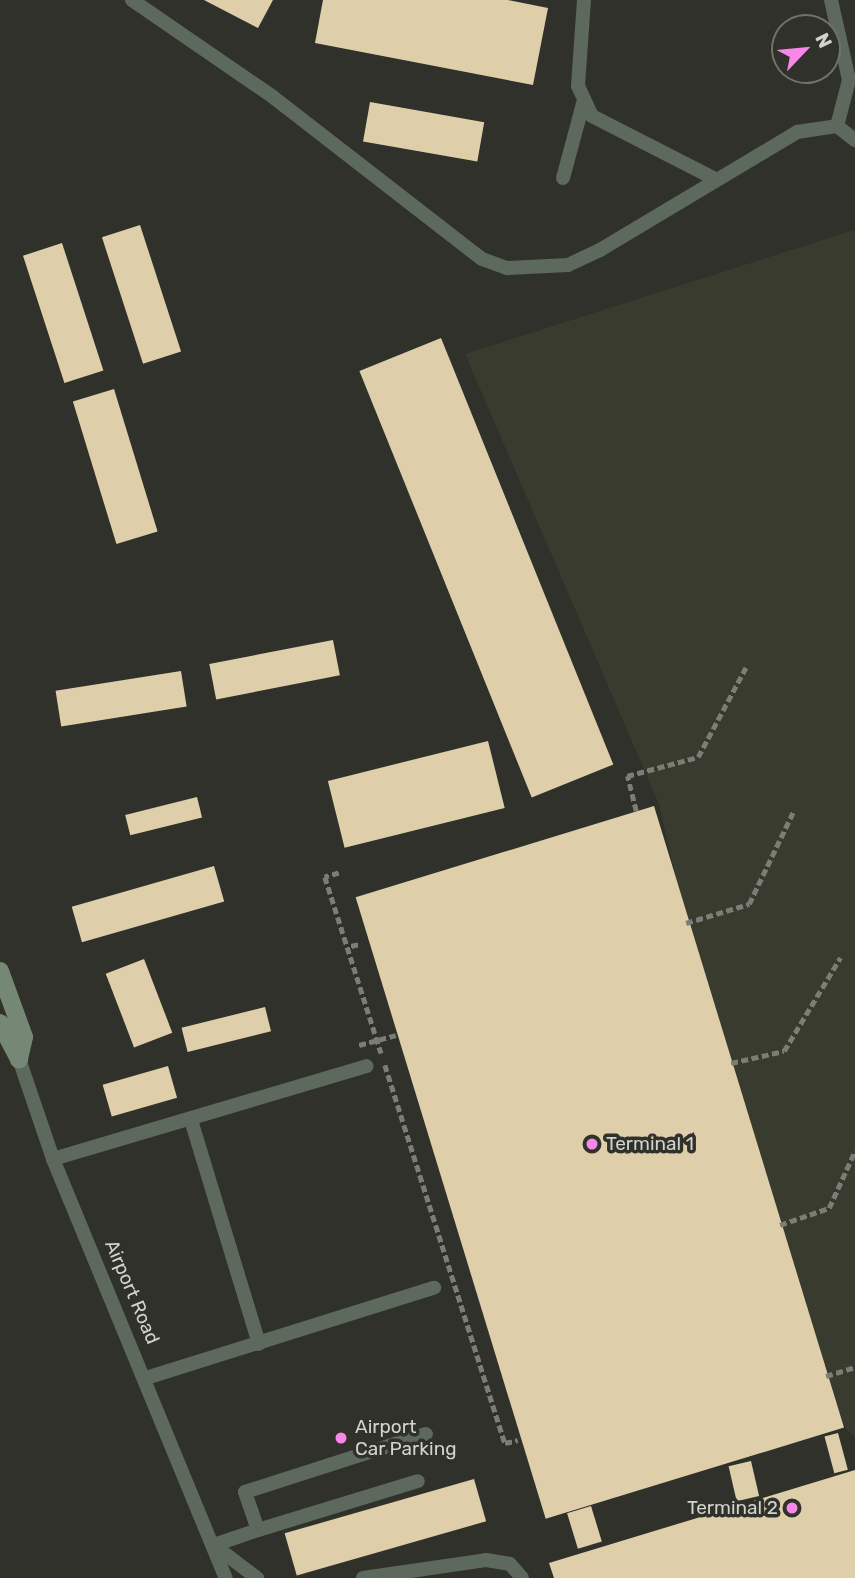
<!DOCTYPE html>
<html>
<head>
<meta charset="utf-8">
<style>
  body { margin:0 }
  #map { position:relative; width:855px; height:1578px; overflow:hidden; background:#2f312a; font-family:Rubik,sans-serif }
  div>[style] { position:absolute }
  .built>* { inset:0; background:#383b2e }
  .building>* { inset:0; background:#decfaa; transform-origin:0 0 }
  .path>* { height:4.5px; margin-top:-2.25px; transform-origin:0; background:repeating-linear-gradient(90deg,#7c7d77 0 7px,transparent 0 10.5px) }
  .service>* { height:14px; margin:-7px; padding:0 7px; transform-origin:7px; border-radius:7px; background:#5d695d }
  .secondary>* { height:18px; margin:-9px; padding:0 9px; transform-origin:9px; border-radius:9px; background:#758876 }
  .dots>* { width:19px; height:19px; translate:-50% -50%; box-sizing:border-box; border:4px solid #2f312a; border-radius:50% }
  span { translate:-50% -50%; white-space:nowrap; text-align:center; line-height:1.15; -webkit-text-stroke:7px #2f312a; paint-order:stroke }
  .poi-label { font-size:19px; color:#d2d3ce }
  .left { translate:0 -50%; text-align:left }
  .right { translate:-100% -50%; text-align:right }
  .street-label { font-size:19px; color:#d2d3ce }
  .north { position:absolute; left:771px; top:14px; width:70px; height:70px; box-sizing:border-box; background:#2f312a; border:2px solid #70726c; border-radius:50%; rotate:64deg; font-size:19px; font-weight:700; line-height:28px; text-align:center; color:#d2d3ce }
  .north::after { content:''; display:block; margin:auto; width:24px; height:32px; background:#f987e9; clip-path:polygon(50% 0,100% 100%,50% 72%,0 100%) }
</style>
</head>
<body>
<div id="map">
  <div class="built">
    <div style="clip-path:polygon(854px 230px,855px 234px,855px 1437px,846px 1429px,826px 1376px,686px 923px,659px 804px,465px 354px)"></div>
  </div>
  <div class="building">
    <div style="clip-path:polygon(204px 0,273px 0,258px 28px)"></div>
    <div style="clip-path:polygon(323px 0,508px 0,548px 8px,533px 85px,315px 43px)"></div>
    <div style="left:370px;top:102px;width:116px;height:40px;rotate:10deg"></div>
    <div style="left:140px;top:225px;width:133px;height:40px;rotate:72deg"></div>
    <div style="left:62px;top:243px;width:134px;height:41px;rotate:72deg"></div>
    <div style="left:441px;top:338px;width:460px;height:88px;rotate:68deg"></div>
    <div style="left:114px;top:389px;width:149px;height:43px;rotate:73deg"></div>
    <div style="left:333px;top:640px;width:36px;height:126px;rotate:79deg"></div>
    <div style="left:181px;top:671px;width:36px;height:127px;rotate:81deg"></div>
    <div style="left:488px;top:741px;width:69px;height:165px;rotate:76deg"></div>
    <div style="left:197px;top:797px;width:21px;height:74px;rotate:76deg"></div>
    <div style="left:654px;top:806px;width:650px;height:312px;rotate:73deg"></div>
    <div style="left:214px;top:866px;width:37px;height:148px;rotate:74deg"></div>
    <div style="left:144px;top:959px;width:79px;height:41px;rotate:69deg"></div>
    <div style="left:265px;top:1007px;width:25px;height:86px;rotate:76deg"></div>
    <div style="left:168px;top:1066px;width:33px;height:68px;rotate:74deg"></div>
    <div style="left:838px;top:1433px;width:38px;height:14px;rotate:75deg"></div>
    <div style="left:751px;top:1461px;width:36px;height:23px;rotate:77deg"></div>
    <div style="clip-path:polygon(855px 1470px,855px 1578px,554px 1578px,549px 1563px)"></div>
    <div style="left:474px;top:1479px;width:44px;height:197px;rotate:74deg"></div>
    <div style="left:591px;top:1506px;width:37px;height:25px;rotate:73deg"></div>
  </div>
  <div class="path">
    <div style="left:636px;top:811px;width:36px;rotate:-104deg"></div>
    <div style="left:627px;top:776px;width:73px;rotate:-15deg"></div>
    <div style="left:698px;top:757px;width:102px;rotate:-61.9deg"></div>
    <div style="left:339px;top:873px;width:15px;rotate:164deg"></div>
    <div style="left:325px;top:877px;width:185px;rotate:72.3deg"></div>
    <div style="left:686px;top:923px;width:66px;rotate:-16.8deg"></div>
    <div style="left:749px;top:904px;width:102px;rotate:-64.4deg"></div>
    <div style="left:351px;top:946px;width:8px;rotate:-14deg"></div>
    <div style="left:359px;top:1045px;width:38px;rotate:-15deg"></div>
    <div style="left:731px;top:1063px;width:54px;rotate:-12.8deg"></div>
    <div style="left:784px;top:1051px;width:109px;rotate:-58.9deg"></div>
    <div style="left:385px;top:1065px;width:397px;rotate:72.4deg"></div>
    <div style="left:505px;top:1443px;width:13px;rotate:-13deg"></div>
    <div style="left:780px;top:1225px;width:52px;rotate:-19.1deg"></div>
    <div style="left:829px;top:1208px;width:63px;rotate:-65.5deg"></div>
    <div style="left:826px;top:1376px;width:30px;rotate:-17deg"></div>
  </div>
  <div class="service">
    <div style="left:132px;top:0;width:171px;rotate:34.5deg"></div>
    <div style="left:273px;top:97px;width:264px;rotate:37.8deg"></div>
    <div style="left:482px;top:259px;width:27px;rotate:20deg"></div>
    <div style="left:507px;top:268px;width:61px;rotate:-2.8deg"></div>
    <div style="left:568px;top:265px;width:35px;rotate:-25deg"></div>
    <div style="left:600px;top:250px;width:230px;rotate:-30.9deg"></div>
    <div style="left:797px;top:132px;width:40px;rotate:-8.5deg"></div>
    <div style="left:837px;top:126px;width:23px;rotate:38deg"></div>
    <div style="left:584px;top:0;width:86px;rotate:94deg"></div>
    <div style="left:578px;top:86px;width:33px;rotate:65deg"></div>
    <div style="left:592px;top:116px;width:140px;rotate:27.1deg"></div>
    <div style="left:831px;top:0;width:82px;rotate:77.3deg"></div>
    <div style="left:849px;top:80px;width:48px;rotate:104.6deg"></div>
    <div style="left:563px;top:178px;width:77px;rotate:-74.9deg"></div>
    <div style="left:19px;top:1059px;width:106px;rotate:71.2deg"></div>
    <div style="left:53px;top:1159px;width:453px;rotate:67.6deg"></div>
    <div style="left:191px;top:1120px;width:234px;rotate:73.1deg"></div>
    <div style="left:53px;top:1159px;width:327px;rotate:-16.5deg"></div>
    <div style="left:146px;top:1378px;width:302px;rotate:-17.4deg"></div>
    <div style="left:258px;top:1530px;width:167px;rotate:-17deg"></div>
    <div style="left:214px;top:1545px;width:46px;rotate:-18.8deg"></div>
    <div style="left:258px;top:1530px;width:40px;rotate:-108.9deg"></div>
    <div style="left:245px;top:1492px;width:190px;rotate:-17.8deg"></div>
    <div style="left:215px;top:1546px;width:53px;rotate:37.3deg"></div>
    <div style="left:363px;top:1578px;width:124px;rotate:-8.3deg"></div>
    <div style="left:486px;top:1560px;width:24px;rotate:9deg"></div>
    <div style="left:510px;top:1564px;width:18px;rotate:49deg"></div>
  </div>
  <div class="secondary">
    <div style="left:0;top:971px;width:70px;rotate:70deg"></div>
    <div style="left:24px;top:1037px;width:23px;rotate:103deg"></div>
    <div style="left:0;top:1023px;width:41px;rotate:62.2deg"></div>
  </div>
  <div class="dots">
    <div style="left:592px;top:1144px;background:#f987e9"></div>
    <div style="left:341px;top:1438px;background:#f987e9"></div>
    <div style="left:792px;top:1508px;background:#f987e9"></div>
  </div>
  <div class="poi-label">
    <span class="left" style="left:606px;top:1144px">Terminal 1</span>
    <span class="left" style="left:355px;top:1438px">Airport<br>Car Parking</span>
    <span class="right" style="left:778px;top:1508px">Terminal 2</span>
  </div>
  <div class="street-label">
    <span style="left:132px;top:1292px;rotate:67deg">Airport Road</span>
  </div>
  <div class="north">N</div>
</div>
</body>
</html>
